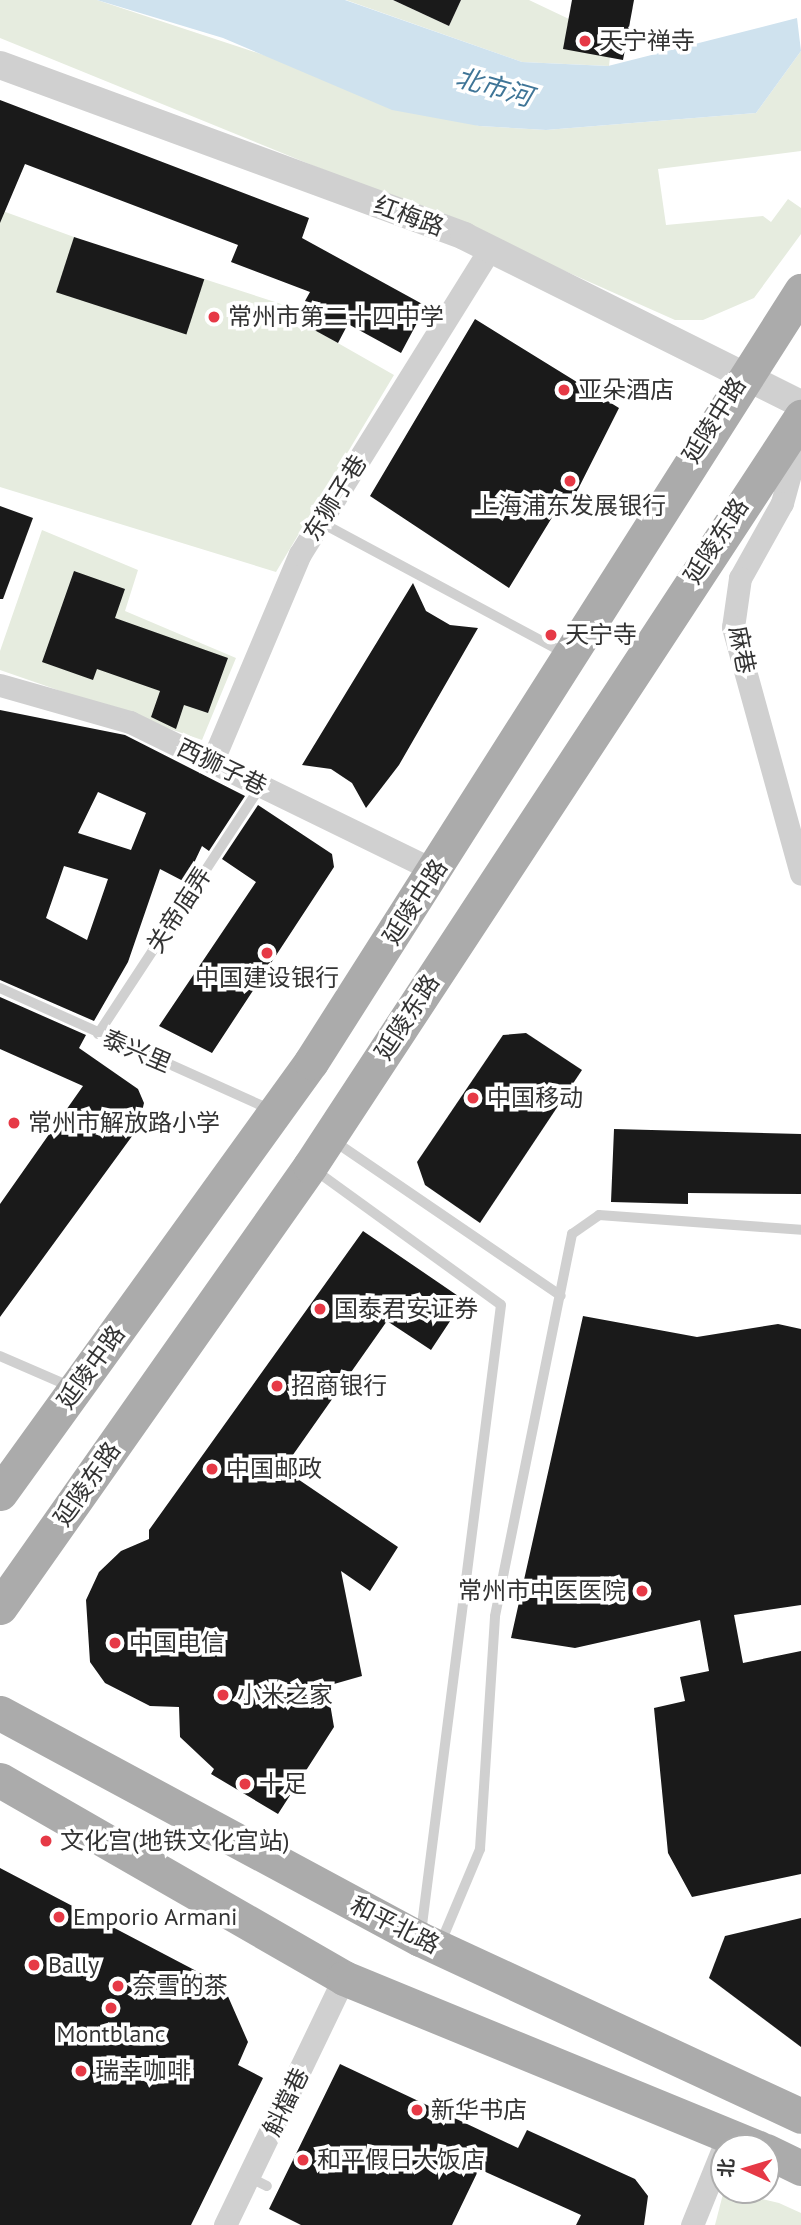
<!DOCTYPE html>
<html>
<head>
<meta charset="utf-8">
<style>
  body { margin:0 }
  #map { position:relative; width:801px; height:2225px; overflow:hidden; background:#fff; font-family:"PT Sans","Noto Sans SC",sans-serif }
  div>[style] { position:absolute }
  .green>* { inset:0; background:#e6ecdf }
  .water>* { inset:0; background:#cfe2ee }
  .building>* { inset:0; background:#1a1a1a; transform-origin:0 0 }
  .service>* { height:10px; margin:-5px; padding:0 5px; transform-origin:5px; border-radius:5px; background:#d0d0d0 }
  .minor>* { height:23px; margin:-11.5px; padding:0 11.5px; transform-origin:11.5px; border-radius:11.5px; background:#d0d0d0 }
  .tertiary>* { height:28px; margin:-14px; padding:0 14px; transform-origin:14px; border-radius:14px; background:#d0d0d0 }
  .primary>* { height:35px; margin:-17.5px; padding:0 17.5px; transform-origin:17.5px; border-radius:17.5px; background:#ababab }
  .dots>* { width:19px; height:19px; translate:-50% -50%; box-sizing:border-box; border:4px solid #fff; border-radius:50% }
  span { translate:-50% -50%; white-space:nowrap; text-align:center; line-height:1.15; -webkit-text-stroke:7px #fff; paint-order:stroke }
  .poi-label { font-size:24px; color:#333 }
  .left { translate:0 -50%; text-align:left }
  .right { translate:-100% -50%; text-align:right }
  .street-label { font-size:24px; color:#333 }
  .water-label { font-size:26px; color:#3f7597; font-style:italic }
  .north { position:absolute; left:710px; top:2134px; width:70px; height:70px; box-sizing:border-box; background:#fff; border:2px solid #adadad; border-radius:50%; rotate:274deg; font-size:19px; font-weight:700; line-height:28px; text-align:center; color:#333 }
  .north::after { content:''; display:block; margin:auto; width:24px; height:32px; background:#e63946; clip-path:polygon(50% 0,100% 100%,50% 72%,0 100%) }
</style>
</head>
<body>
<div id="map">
  <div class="green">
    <div style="clip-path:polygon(0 0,97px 0,479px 126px,546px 130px,756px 113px,801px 51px,801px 151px,658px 169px,666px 225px,763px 216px,771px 222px,788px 199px,801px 208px,801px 234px,754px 298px,703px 320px,675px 320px,493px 239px,0 38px)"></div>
    <div style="clip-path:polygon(346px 0,393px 0,449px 26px,461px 0,529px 0,569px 19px,610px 57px,609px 66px,522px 62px)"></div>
    <div style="clip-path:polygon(0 210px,74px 237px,58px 292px,185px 333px,204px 279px,300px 310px,313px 317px,308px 326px,394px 375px,276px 572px,0 487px)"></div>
    <div style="clip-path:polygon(42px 530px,138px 570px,125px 611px,236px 658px,202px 740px,0 670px,0 651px)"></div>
    <div style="clip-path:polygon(724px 2190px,779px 2203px,801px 2213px,801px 2225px,715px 2225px)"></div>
  </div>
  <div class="water">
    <div style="clip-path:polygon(97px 0,345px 0,522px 62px,608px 66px,797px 18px,801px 51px,756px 113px,546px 130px,479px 126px,392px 110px,223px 38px)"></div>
  </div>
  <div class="building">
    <div style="clip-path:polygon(393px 0,461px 0,449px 26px)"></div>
    <div style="clip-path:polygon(572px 0,634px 0,623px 60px,563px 49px)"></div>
    <div style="clip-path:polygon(0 100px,309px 218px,302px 238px,426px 306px,401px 353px,348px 324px,338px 343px,307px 326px,313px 317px,300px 310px,310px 292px,231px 262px,238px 245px,25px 164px,0 223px)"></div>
    <div style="left:74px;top:237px;width:137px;height:58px;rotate:18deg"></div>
    <div style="clip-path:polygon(475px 319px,619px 408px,567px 511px,559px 506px,509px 588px,370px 496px)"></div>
    <div style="clip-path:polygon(0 506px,33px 518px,3px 599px,0 599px)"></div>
    <div style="clip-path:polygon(74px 571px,125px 589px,115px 618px,228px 658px,208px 713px,184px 705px,176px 729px,151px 717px,160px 691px,97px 669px,93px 680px,42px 662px)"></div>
    <div style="clip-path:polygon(413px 583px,426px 611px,450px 625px,478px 628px,399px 765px,366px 808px,352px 783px,331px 769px,302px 765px)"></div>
    <div style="clip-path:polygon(evenodd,0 710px,125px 735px,245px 796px,209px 851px,202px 846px,185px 882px,160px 869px,128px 962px,94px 1021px,0 980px,0 710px,98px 792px,146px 813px,131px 850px,78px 833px,98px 792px,0 710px,64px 866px,108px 879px,87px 940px,46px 918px,64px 866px)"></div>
    <div style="clip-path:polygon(258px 805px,332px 854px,334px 867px,212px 1053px,159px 1026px,256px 882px,222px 859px)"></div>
    <div style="clip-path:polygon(0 997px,86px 1035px,79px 1048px,138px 1089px,144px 1103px,138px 1128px,0 1317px,0 1204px,83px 1086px,0 1049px)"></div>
    <div style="clip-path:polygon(526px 1033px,582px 1070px,480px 1223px,425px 1185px,417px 1162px,503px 1035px)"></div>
    <div style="clip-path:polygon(614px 1129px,801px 1134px,801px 1194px,688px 1193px,688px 1204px,611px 1202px)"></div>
    <div style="clip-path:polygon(363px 1231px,464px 1300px,431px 1350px,387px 1321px,283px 1469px,398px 1547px,370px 1591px,341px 1571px,362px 1676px,327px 1686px,334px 1727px,278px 1814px,211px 1774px,214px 1769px,180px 1737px,179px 1707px,150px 1706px,105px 1683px,90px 1662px,86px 1600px,99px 1572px,121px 1551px,149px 1539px,149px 1530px)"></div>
    <div style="clip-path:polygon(583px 1316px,697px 1337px,778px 1324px,801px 1329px,801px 1605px,734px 1615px,743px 1663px,801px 1651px,801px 1874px,692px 1897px,668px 1853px,654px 1708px,685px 1701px,680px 1677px,709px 1671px,700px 1620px,575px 1648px,511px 1638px)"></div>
    <div style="clip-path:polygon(0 1868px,223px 1985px,248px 2042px,238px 2065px,263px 2078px,191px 2225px,0 2225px)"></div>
    <div style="clip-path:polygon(801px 1918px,801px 2047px,709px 1978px,725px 1936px)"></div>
    <div style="clip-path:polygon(340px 2064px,518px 2148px,527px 2130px,635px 2179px,648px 2196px,644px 2225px,576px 2225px,581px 2215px,479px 2169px,452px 2225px,301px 2225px,269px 2209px)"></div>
  </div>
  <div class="service">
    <div style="left:320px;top:522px;width:279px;rotate:28.2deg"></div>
    <div style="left:0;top:988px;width:298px;rotate:24.2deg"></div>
    <div style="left:98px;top:1034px;width:297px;rotate:-56.7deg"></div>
    <div style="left:331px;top:1139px;width:278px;rotate:34.3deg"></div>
    <div style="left:312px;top:1168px;width:233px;rotate:35.9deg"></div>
    <div style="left:501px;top:1305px;width:633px;rotate:97.26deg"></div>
    <div style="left:0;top:1356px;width:75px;rotate:23.5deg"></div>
    <div style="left:441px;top:1942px;width:101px;rotate:-67.2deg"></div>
    <div style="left:480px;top:1849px;width:233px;rotate:-86.3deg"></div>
    <div style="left:495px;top:1616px;width:390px;rotate:-78.6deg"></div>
    <div style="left:572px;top:1234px;width:33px;rotate:-35deg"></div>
    <div style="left:599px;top:1215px;width:203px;rotate:4.2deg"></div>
    <div style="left:249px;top:2177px;width:20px;rotate:27deg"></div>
  </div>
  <div class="minor">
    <div style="left:801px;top:434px;width:72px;rotate:105.4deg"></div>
    <div style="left:782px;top:503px;width:86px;rotate:119.2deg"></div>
    <div style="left:740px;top:578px;width:49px;rotate:98.1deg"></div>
    <div style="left:733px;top:627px;width:256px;rotate:74.6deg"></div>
    <div style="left:0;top:685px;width:135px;rotate:15.9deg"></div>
    <div style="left:130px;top:722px;width:339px;rotate:26deg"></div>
    <div style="left:212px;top:762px;width:226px;rotate:-67.1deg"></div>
    <div style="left:300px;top:554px;width:359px;rotate:-58.1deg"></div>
    <div style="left:225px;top:2225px;width:274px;rotate:-64.3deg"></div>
    <div style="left:692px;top:2225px;width:98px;rotate:-67.9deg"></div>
  </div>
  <div class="tertiary">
    <div style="left:0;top:65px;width:495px;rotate:20.2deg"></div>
    <div style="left:464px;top:236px;width:377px;rotate:26.5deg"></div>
  </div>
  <div class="primary">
    <div style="left:0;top:1493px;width:531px;rotate:-54.19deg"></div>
    <div style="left:311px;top:1062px;width:914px;rotate:-57.56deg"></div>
    <div style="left:0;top:1607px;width:539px;rotate:-54.89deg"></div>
    <div style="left:310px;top:1166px;width:896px;rotate:-56.75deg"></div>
    <div style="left:0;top:1713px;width:477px;rotate:28.3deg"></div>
    <div style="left:420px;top:1939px;width:420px;rotate:24.9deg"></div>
    <div style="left:0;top:1780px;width:397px;rotate:29.9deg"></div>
    <div style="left:344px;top:1978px;width:448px;rotate:22.3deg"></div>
    <div style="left:766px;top:2151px;width:39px;rotate:26deg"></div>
  </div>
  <div class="dots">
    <div style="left:585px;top:41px;background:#e63946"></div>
    <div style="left:214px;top:317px;background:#e63946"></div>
    <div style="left:564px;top:390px;background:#e63946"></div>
    <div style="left:570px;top:481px;background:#e63946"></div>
    <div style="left:551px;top:635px;background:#e63946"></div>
    <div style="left:267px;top:953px;background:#e63946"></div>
    <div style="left:473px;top:1098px;background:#e63946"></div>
    <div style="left:14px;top:1123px;background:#e63946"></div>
    <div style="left:320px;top:1309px;background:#e63946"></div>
    <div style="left:277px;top:1386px;background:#e63946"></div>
    <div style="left:212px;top:1469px;background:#e63946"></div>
    <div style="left:642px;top:1591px;background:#e63946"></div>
    <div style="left:115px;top:1643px;background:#e63946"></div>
    <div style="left:223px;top:1695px;background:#e63946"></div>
    <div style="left:245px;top:1784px;background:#e63946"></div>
    <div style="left:46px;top:1841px;background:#e63946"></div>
    <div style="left:59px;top:1917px;background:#e63946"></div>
    <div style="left:34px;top:1965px;background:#e63946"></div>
    <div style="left:118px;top:1986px;background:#e63946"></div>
    <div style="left:111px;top:2008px;background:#e63946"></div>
    <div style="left:81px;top:2071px;background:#e63946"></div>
    <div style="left:417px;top:2110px;background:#e63946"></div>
    <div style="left:303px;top:2160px;background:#e63946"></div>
  </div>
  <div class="poi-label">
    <span class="left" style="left:599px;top:41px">天宁禅寺</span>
    <span class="left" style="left:228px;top:317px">常州市第二十四中学</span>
    <span class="left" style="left:578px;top:390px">亚朵酒店</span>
    <span style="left:570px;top:506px">上海浦东发展银行</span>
    <span class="left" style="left:565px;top:635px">天宁寺</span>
    <span style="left:267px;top:978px">中国建设银行</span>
    <span class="left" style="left:487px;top:1098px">中国移动</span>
    <span class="left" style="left:28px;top:1123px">常州市解放路小学</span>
    <span class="left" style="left:334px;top:1309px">国泰君安证券</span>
    <span class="left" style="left:291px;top:1386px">招商银行</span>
    <span class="left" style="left:226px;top:1469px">中国邮政</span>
    <span class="right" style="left:626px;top:1591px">常州市中医医院</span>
    <span class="left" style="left:129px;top:1643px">中国电信</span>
    <span class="left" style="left:237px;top:1695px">小米之家</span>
    <span class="left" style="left:259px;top:1784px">十足</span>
    <span class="left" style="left:60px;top:1841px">文化宫(地铁文化宫站)</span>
    <span class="left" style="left:73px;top:1917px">Emporio Armani</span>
    <span class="left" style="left:48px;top:1965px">Bally</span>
    <span class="left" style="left:132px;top:1986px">奈雪的茶</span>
    <span style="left:111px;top:2034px">Montblanc</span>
    <span class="left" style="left:95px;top:2071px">瑞幸咖啡</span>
    <span class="left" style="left:431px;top:2110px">新华书店</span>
    <span class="left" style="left:317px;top:2160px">和平假日大饭店</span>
  </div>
  <div class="street-label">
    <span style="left:409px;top:216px;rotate:20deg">红梅路</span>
    <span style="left:714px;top:420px;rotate:-58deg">延陵中路</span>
    <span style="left:335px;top:498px;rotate:-58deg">东狮子巷</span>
    <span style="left:716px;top:541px;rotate:-57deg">延陵东路</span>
    <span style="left:742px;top:650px;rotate:79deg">麻巷</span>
    <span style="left:222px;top:767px;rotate:26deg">西狮子巷</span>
    <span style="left:415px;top:902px;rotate:-57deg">延陵中路</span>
    <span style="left:179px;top:910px;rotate:-57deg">关帝庙弄</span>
    <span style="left:407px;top:1017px;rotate:-57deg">延陵东路</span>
    <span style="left:137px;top:1051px;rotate:23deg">泰兴里</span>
    <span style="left:91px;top:1367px;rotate:-54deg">延陵中路</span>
    <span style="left:87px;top:1484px;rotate:-55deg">延陵东路</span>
    <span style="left:395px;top:1925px;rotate:27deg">和平北路</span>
    <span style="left:286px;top:2102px;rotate:-64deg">斛檔巷</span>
  </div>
  <div class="water-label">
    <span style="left:494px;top:87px;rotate:16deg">北市河</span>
  </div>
  <div class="north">北</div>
</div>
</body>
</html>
